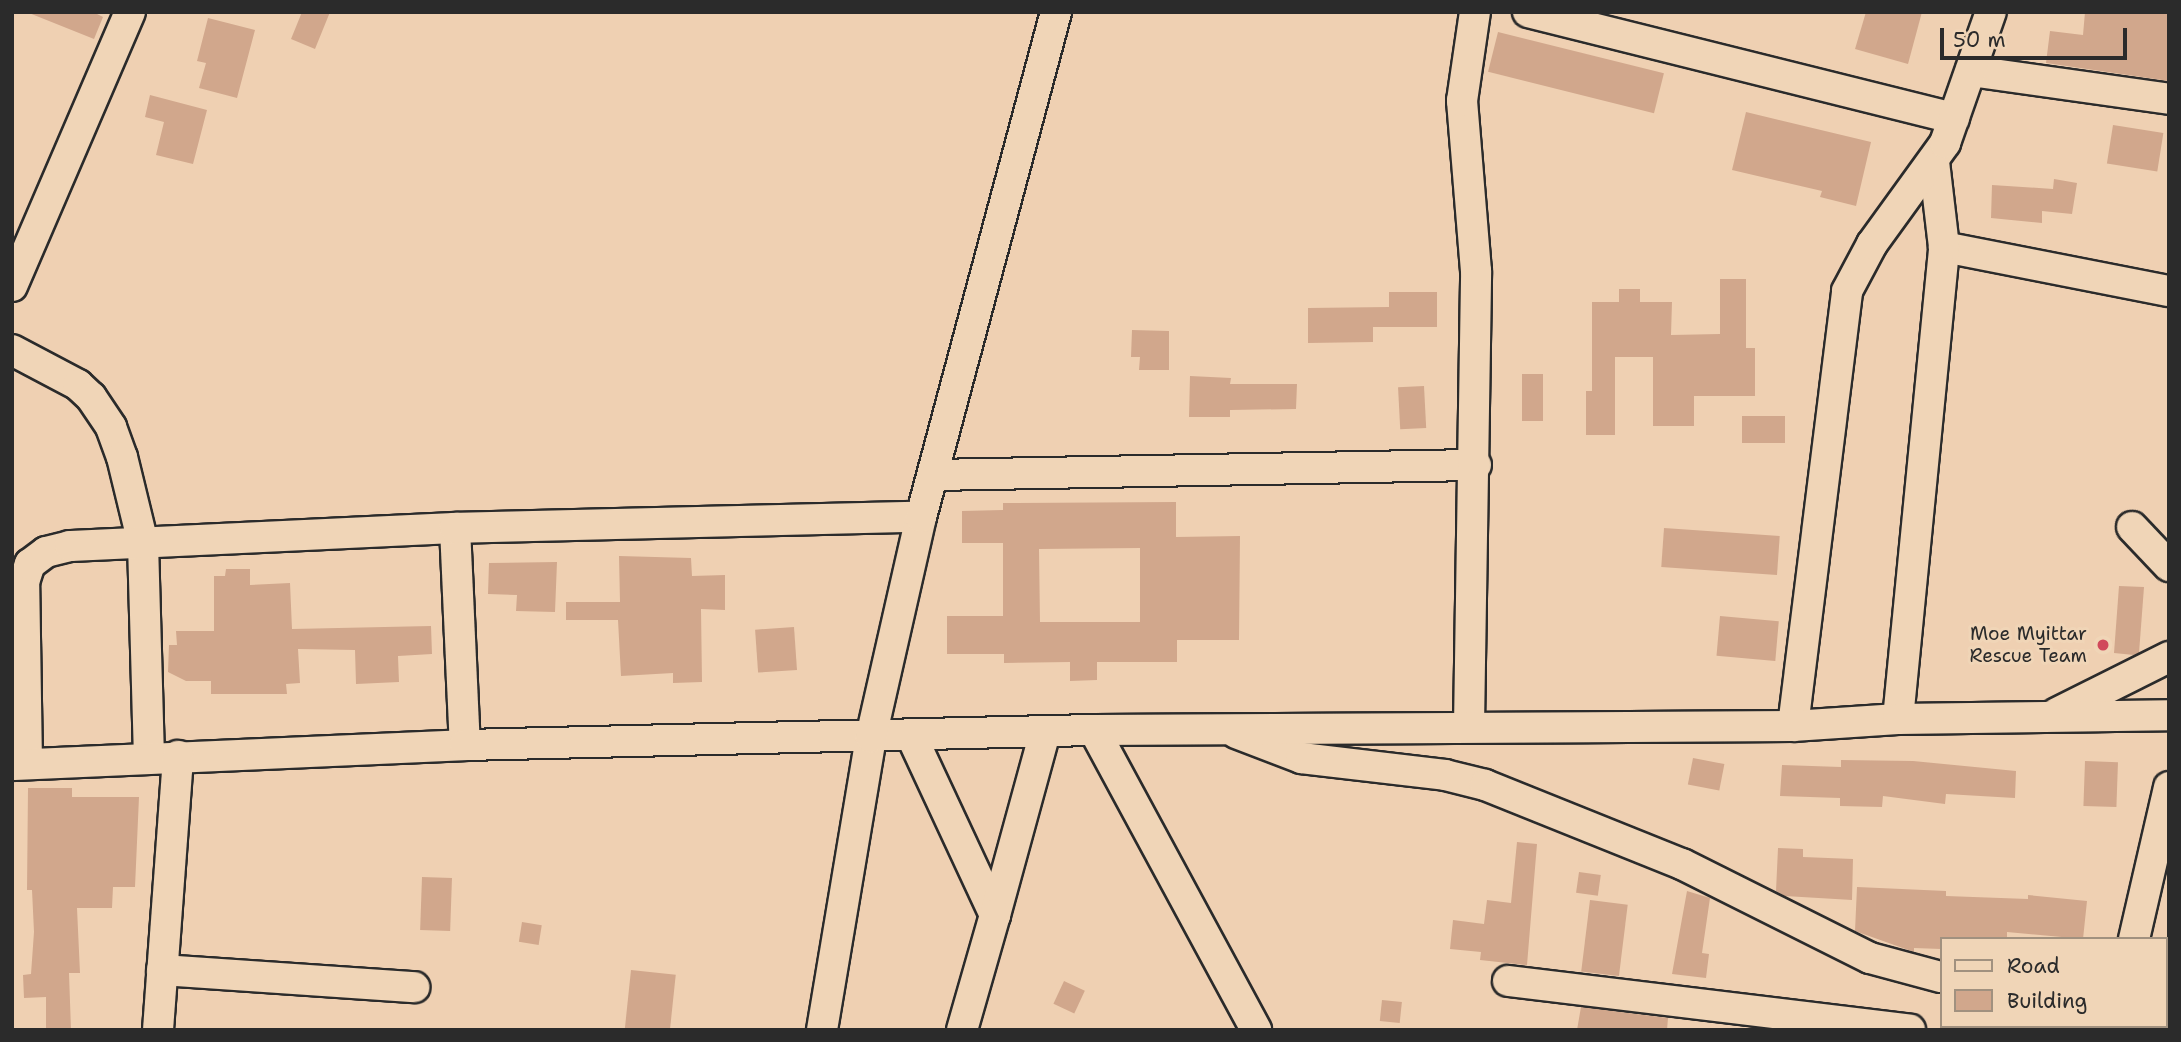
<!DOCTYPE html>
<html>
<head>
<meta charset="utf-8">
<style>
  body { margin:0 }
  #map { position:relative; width:2181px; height:1042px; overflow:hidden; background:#efd0b2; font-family:"Shantell Sans",sans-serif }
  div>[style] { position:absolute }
  .building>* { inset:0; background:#d1a78c; transform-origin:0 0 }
  .roads { filter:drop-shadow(2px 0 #2b2b2b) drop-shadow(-2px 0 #2b2b2b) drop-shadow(0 2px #2b2b2b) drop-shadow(0 -2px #2b2b2b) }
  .minor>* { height:30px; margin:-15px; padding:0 15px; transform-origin:15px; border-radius:15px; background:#f0d5b7 }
  .dots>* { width:19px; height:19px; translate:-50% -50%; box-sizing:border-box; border:4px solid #f0d5b7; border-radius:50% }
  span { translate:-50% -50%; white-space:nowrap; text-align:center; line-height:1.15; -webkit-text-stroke:6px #f0d5b7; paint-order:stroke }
  .poi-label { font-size:19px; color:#2b2b2b }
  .right { translate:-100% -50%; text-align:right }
  .frame { position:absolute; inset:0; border:14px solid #2b2b2b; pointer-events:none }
  .legend { position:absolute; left:1940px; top:937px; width:228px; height:91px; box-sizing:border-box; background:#f0d5b7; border:2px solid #a1917f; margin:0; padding:9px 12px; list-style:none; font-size:21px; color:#2b2b2b }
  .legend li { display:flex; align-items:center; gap:14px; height:35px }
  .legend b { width:35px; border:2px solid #a1917f }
  .scale { position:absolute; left:1940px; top:28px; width:187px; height:32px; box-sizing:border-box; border:4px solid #2b2b2b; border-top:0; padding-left:9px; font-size:21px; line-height:24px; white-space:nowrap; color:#2b2b2b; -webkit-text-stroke:5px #f0d5b7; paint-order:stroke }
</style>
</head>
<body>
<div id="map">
  <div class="building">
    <div style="clip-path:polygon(93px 12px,103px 17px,94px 39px,29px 13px)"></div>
    <div style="clip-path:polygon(302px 12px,330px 12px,315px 49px,291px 39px)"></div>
    <div style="clip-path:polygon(1866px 12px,1922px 12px,1908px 64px,1855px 49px)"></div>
    <div style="clip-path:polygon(2085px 12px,2169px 12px,2169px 81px,2046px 63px,2050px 31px,2083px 35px)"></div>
    <div style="clip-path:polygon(208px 18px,255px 30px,237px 98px,199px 88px,206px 63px,197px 61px)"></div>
    <div style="left:1498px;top:32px;width:171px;height:41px;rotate:14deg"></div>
    <div style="clip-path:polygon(150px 95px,207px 110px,193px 164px,156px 155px,164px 122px,145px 117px)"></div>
    <div style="clip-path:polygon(1746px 112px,1871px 142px,1856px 206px,1820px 197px,1822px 191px,1732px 170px)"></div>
    <div style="left:2113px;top:125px;width:51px;height:39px;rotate:9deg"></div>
    <div style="clip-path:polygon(2054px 179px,2077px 183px,2072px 214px,2042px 211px,2042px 223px,1991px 218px,1992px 185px,2053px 189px)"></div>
    <div style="clip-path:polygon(1720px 279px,1746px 279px,1746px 348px,1755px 348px,1755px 396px,1694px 396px,1694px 426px,1653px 426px,1653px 357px,1615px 357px,1615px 435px,1586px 435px,1586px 391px,1592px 391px,1592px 302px,1619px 302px,1619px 289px,1640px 289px,1640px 302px,1672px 302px,1671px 335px,1720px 334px)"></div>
    <div style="clip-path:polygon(1389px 292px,1437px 292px,1437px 327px,1373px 327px,1373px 342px,1308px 343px,1308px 308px,1389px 307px)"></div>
    <div style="clip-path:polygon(1132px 330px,1169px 331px,1169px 370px,1139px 370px,1140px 357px,1131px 357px)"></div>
    <div style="left:1522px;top:374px;width:21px;height:47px"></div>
    <div style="clip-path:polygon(1190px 376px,1231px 378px,1230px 384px,1297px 384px,1296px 409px,1230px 410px,1230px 417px,1189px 417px)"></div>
    <div style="left:1424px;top:386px;width:42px;height:26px;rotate:87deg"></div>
    <div style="left:1742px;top:416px;width:43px;height:27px"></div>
    <div style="clip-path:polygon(evenodd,1176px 502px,1176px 537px,1240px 536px,1239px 640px,1177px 640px,1177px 662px,1097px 662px,1097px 680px,1070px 681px,1070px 662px,1004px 663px,1004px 654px,947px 654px,947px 616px,1003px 616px,1003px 543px,962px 543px,962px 511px,1003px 510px,1003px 503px,1176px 502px,1140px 548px,1140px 622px,1040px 622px,1039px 549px,1140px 548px)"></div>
    <div style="left:1664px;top:528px;width:116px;height:39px;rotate:4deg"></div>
    <div style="clip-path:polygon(619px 556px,691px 558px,692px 576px,725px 575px,725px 610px,701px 609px,702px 682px,673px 683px,673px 673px,621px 676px,618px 620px,566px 620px,566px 602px,620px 602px)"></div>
    <div style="clip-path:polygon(557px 562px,555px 612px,516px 611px,517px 595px,488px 594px,489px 563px)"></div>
    <div style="clip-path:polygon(226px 569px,250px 569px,250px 585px,290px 583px,292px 629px,431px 626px,432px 654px,398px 656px,399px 682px,356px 684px,355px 650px,298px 649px,300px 683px,286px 684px,287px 694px,211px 694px,211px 681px,186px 681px,168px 672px,169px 645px,177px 645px,176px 631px,214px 631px,214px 576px,225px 576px)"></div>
    <div style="clip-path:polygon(2119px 586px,2144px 587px,2139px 653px,2134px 655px,2114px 653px)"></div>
    <div style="left:1720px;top:616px;width:59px;height:40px;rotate:5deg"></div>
    <div style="left:794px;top:627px;width:43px;height:39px;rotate:86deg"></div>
    <div style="left:1693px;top:758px;width:32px;height:27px;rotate:11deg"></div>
    <div style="clip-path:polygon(1841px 760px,1913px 761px,2016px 771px,2015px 798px,1946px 794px,1945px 804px,1883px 796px,1882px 807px,1840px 806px,1840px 798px,1780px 796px,1782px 765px,1841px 767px)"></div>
    <div style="left:2085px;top:761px;width:33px;height:45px;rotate:2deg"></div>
    <div style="clip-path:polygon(28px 788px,72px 788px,72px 797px,139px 797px,135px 887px,113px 887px,112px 908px,77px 908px,80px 973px,69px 973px,71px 1030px,46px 1030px,46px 997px,24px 998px,23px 975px,31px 974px,34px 932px,32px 890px,27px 890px)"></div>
    <div style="clip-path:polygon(1517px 842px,1537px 844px,1527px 965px,1480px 960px,1481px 952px,1450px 949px,1453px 920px,1484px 924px,1487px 900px,1511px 903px)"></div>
    <div style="clip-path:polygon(1778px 848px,1803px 849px,1803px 857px,1853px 859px,1852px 900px,1785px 896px,1776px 891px)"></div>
    <div style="left:1579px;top:872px;width:22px;height:21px;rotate:8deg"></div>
    <div style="left:422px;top:877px;width:30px;height:53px;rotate:2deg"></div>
    <div style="clip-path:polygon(1857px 887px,1946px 891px,1946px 896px,2028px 899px,2028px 895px,2087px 901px,2083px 939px,2007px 932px,2007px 939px,1941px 939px,1941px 949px,1914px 948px,1914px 952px,1855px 931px)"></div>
    <div style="clip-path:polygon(1687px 891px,1710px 898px,1702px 953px,1709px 954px,1706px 978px,1672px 974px)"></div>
    <div style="left:1590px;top:900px;width:38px;height:72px;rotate:7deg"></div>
    <div style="left:522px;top:922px;width:20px;height:20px;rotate:9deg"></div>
    <div style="left:631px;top:970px;width:45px;height:60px;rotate:6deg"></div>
    <div style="left:1064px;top:981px;width:23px;height:25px;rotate:25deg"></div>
    <div style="left:1382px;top:1000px;width:20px;height:21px;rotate:6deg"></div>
    <div style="clip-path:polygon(1581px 1007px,1668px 1018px,1667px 1030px,1577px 1030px)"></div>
  </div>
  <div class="roads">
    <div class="minor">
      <div style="left:1528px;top:12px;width:439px;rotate:14deg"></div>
      <div style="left:1971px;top:71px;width:200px;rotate:8deg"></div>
      <div style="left:1944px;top:247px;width:229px;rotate:11.1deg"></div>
      <div style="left:12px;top:286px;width:298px;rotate:-66.7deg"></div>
      <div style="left:12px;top:350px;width:75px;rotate:27.9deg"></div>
      <div style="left:78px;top:385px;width:18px;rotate:43deg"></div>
      <div style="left:91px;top:397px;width:36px;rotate:56deg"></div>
      <div style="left:111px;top:427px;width:32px;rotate:70deg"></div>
      <div style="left:122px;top:457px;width:89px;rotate:76.3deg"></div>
      <div style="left:143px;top:543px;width:213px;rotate:88.4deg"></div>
      <div style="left:933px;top:475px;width:543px;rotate:-1.06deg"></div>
      <div style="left:2132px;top:527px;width:54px;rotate:46.5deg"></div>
      <div style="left:455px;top:528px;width:217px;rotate:87.4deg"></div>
      <div style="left:2057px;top:713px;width:125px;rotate:-26.6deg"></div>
      <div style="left:1898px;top:719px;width:474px;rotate:-84.4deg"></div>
      <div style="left:1944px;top:247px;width:86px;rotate:-96.7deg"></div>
      <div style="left:1469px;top:726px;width:455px;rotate:-89.1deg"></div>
      <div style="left:1476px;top:271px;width:171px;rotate:-94.7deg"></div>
      <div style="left:1462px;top:101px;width:90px;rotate:-81.7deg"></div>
      <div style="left:1793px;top:726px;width:438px;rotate:-82.9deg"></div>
      <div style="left:1847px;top:291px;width:53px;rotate:-62deg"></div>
      <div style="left:1872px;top:244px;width:125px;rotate:-54.1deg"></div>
      <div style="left:1945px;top:143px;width:139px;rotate:-70.7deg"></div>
      <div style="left:1094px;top:730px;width:341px;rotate:61.6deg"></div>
      <div style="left:1236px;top:733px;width:70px;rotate:21deg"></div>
      <div style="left:1301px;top:758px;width:145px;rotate:6.7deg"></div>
      <div style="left:1445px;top:775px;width:41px;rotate:14deg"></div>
      <div style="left:1485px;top:785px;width:212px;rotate:21.9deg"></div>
      <div style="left:1682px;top:864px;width:210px;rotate:26.6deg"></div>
      <div style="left:1870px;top:958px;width:73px;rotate:15deg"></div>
      <div style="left:911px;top:735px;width:199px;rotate:65deg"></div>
      <div style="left:995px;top:915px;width:190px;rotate:-74.7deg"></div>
      <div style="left:27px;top:764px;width:182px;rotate:-90.9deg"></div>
      <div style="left:24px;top:582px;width:19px;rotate:-72deg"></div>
      <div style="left:30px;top:564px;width:20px;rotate:-37deg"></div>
      <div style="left:46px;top:552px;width:25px;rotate:-14deg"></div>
      <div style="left:70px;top:546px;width:385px;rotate:-2.7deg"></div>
      <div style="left:455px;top:528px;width:466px;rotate:-1.4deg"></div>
      <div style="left:12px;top:765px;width:453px;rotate:-2.5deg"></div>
      <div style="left:465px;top:745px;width:629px;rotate:-1.37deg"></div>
      <div style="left:1094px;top:730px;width:699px;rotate:-0.33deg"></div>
      <div style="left:1793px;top:726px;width:105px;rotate:-3.8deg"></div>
      <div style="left:1898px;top:719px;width:271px;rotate:-0.8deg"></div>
      <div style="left:2134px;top:939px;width:156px;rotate:-77deg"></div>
      <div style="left:162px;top:970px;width:253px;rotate:3.9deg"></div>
      <div style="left:1508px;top:981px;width:405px;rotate:6.9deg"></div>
      <div style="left:158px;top:1030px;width:275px;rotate:-85.8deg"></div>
      <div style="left:822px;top:1030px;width:297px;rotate:-80.5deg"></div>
      <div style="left:871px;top:737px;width:226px;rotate:-77.2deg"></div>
      <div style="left:921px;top:517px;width:523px;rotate:-75.03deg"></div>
      <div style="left:962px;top:1030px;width:120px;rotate:-74deg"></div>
      <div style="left:2112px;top:1030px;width:4px;rotate:-63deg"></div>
    </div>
  </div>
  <div class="dots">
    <div style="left:2103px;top:645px;background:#d1495b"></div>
  </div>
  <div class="poi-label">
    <span class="right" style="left:2087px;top:645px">Moe Myittar<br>Rescue Team</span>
  </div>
  <div class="frame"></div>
  <ul class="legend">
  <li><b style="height:9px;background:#f0d5b7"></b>Road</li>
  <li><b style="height:19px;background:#d1a78c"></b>Building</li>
  </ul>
  <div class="scale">50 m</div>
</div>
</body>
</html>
